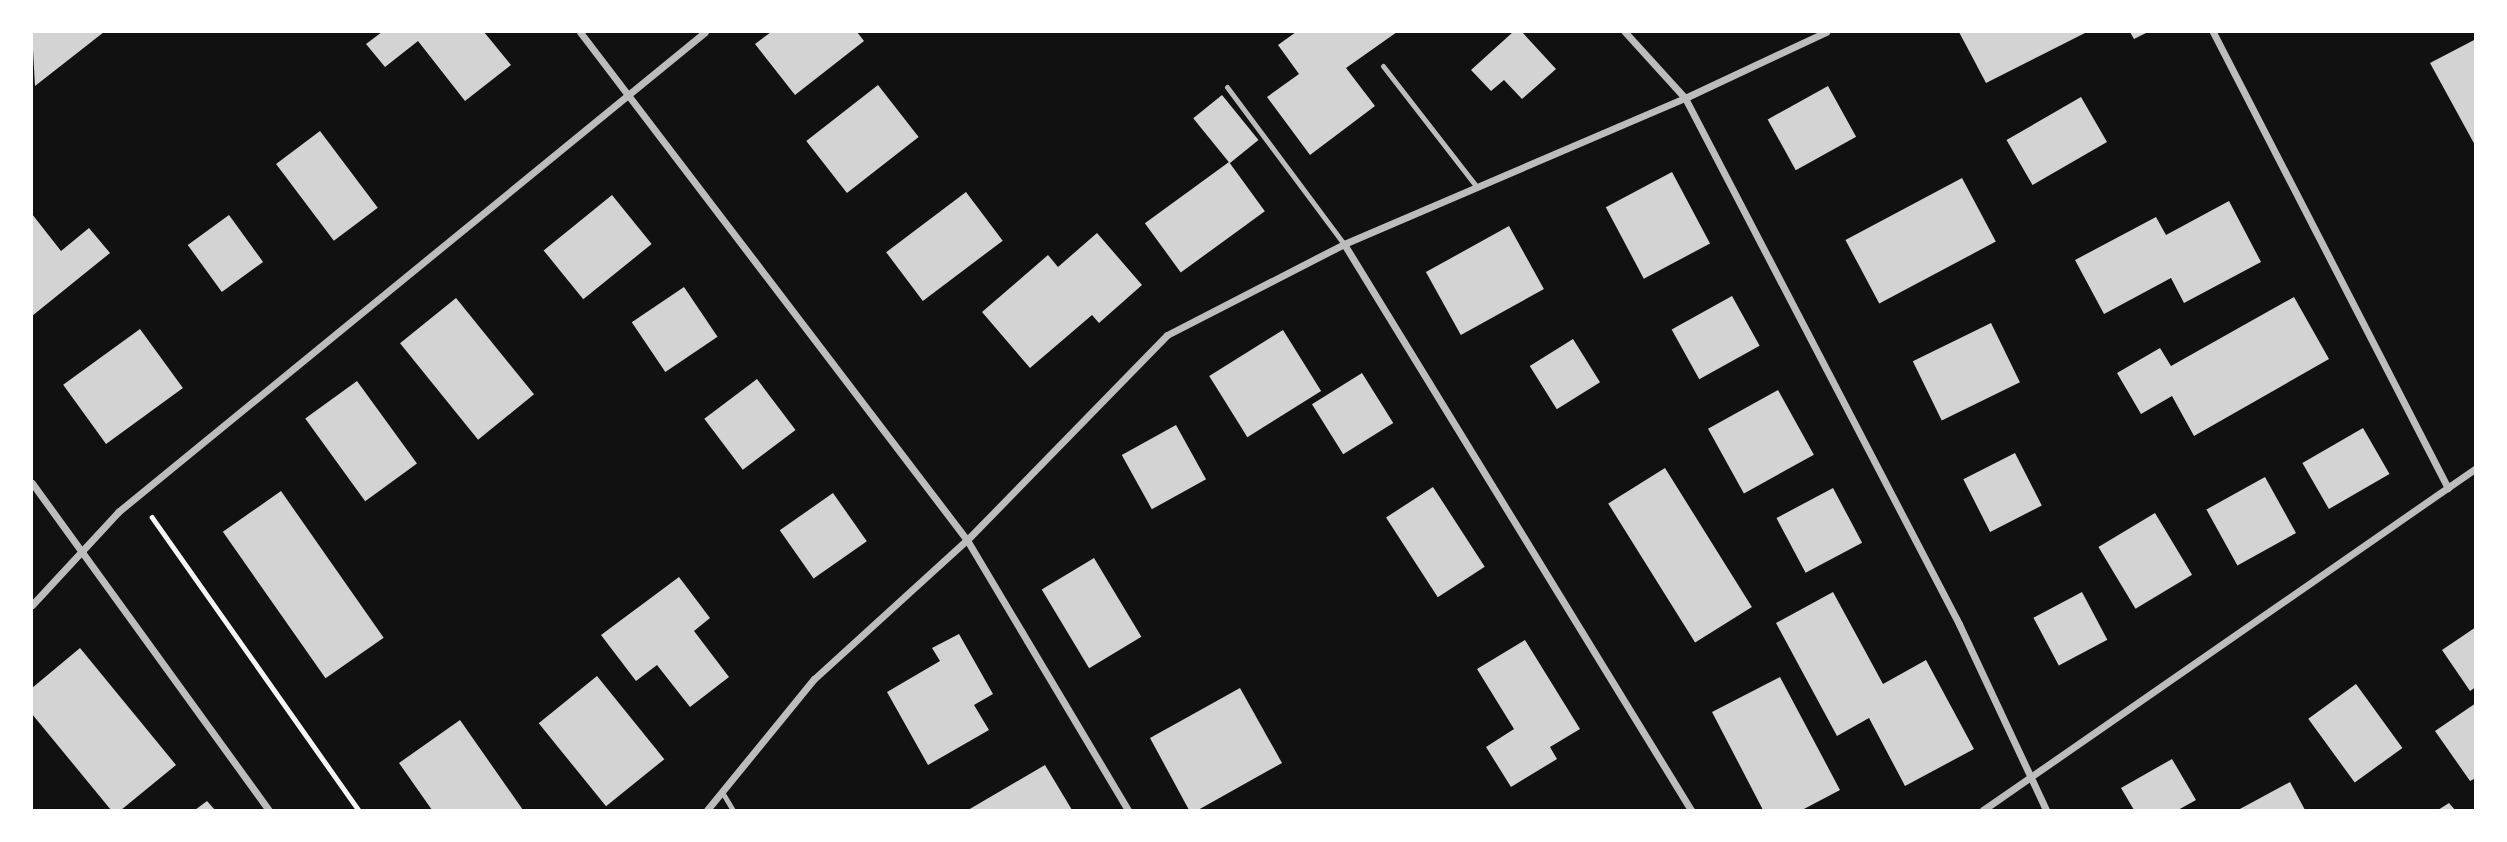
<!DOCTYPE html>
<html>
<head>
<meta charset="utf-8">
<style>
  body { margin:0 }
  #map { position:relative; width:2507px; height:842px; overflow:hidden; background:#111; font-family:"Nunito Sans",sans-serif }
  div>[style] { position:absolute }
  .building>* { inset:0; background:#d3d3d3; transform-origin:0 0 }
  .path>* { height:4.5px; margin:-2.25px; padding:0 2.25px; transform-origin:2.25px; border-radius:2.25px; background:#f5f5f5 }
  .service>* { height:5px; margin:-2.5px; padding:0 2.5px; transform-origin:2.5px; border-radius:2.5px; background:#bcbcbc }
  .minor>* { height:7px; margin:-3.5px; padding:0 3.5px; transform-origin:3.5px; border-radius:3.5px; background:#bcbcbc }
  span { translate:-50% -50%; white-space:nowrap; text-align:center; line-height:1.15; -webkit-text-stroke:7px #fff; paint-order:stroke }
  .frame { position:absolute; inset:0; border:33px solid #fff; pointer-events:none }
</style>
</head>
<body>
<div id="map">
  <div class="building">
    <div style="clip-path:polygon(32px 32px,104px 32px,35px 86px)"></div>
    <div style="clip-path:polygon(382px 32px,484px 32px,511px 65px,465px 101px,418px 41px,385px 67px,366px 44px)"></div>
    <div style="clip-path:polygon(771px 32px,857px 32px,864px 41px,795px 95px,755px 44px)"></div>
    <div style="clip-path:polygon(1296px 32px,1397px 32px,1346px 68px,1375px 106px,1310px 155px,1267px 97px,1299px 74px,1278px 45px)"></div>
    <div style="clip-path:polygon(1513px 32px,1522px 32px,1556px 69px,1522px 99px,1504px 80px,1491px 91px,1471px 70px)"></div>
    <div style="clip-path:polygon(1959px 32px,2087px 32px,1986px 83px)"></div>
    <div style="clip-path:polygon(2130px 32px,2148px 32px,2134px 39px)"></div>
    <div style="clip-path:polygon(2476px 39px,2476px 147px,2430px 63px)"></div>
    <div style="left:878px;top:85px;width:66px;height:91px;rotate:52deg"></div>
    <div style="left:1828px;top:86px;width:58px;height:69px;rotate:61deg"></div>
    <div style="left:1222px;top:95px;width:58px;height:37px;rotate:51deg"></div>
    <div style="left:2081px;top:97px;width:52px;height:86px;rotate:60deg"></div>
    <div style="left:320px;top:131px;width:96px;height:55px;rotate:53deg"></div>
    <div style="left:1229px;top:162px;width:61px;height:104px;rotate:54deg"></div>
    <div style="left:1672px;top:172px;width:81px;height:75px;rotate:62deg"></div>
    <div style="left:1962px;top:178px;width:72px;height:132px;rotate:62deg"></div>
    <div style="left:966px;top:192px;width:61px;height:100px;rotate:53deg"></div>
    <div style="left:612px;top:195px;width:63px;height:88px;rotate:51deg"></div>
    <div style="clip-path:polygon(2229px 201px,2261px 262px,2184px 303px,2171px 278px,2104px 314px,2075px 260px,2156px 217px,2166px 235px)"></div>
    <div style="clip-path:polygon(32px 214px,61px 251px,89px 228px,110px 253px,32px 316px)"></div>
    <div style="left:229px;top:215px;width:58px;height:51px;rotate:54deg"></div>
    <div style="left:1509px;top:226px;width:72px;height:95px;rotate:61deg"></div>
    <div style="clip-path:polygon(1097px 233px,1142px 285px,1099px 323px,1092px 315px,1030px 368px,982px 312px,1048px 255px,1058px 267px)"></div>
    <div style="left:684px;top:287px;width:60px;height:63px;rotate:56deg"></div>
    <div style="left:1732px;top:296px;width:57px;height:69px;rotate:61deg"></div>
    <div style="clip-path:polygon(2294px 297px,2329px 359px,2194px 436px,2172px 396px,2141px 414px,2117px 373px,2160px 348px,2171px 366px)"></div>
    <div style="left:456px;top:298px;width:124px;height:72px;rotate:51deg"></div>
    <div style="left:1991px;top:323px;width:66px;height:87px;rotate:64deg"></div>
    <div style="left:140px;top:329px;width:73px;height:95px;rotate:54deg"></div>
    <div style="left:1283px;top:330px;width:72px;height:87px;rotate:58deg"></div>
    <div style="left:1573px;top:339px;width:51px;height:51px;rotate:58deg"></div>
    <div style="left:1362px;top:373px;width:59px;height:59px;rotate:58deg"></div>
    <div style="left:757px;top:379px;width:64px;height:66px;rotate:53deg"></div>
    <div style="left:357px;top:381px;width:102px;height:64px;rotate:54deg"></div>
    <div style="left:1778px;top:390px;width:74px;height:80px;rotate:61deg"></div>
    <div style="left:1176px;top:425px;width:62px;height:62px;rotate:61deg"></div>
    <div style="left:2363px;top:428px;width:53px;height:70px;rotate:60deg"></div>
    <div style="left:2015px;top:453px;width:59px;height:58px;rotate:63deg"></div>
    <div style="left:1665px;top:468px;width:164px;height:67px;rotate:58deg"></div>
    <div style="left:2265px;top:477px;width:64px;height:67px;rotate:61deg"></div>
    <div style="left:1433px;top:487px;width:95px;height:56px;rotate:57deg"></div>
    <div style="left:1833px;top:488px;width:62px;height:64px;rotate:62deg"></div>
    <div style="left:281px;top:491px;width:179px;height:71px;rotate:55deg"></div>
    <div style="left:833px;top:493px;width:59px;height:65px;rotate:55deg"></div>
    <div style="left:2155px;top:513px;width:72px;height:66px;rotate:59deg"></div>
    <div style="left:1094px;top:558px;width:92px;height:61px;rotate:59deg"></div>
    <div style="clip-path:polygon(679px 577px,710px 618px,694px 631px,729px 677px,690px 707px,657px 665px,636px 681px,601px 635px)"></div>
    <div style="clip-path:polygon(1833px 592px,1883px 684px,1926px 660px,1974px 749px,1905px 786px,1869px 718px,1837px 736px,1776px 623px)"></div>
    <div style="left:2082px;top:592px;width:54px;height:55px;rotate:62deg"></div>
    <div style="clip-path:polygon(2476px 627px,2476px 687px,2470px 691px,2442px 650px)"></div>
    <div style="clip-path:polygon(959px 634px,993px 694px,974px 705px,989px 730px,928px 765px,887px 692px,940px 661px,932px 648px)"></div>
    <div style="clip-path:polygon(1525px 640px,1580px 729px,1550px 747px,1557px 759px,1511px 787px,1486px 747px,1514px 729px,1477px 669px)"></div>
    <div style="clip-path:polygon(80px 648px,176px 765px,121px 810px,111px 810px,32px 714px,32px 688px)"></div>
    <div style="left:597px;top:676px;width:107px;height:75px;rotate:51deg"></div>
    <div style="clip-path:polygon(1780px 677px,1840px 790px,1802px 810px,1763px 810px,1712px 712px)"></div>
    <div style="left:2356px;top:684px;width:79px;height:59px;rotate:54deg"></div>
    <div style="clip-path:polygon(1240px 688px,1282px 763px,1198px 810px,1189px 810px,1150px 738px)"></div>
    <div style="clip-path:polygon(2476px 703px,2476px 778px,2470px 781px,2435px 731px)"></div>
    <div style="clip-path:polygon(460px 720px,523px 810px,432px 810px,399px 763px)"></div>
    <div style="clip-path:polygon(2172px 759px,2196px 800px,2178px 810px,2134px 810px,2121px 788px)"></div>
    <div style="clip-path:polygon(1045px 765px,1072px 810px,968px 810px)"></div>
    <div style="clip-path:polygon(2290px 782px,2305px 810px,2238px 810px)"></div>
    <div style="clip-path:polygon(207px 801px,215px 810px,195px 810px)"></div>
    <div style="clip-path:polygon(2449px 803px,2455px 810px,2438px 810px)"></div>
  </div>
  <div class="path">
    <div style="left:152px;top:517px;width:359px;rotate:54.8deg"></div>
  </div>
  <div class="service">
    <div style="left:1383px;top:66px;width:153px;rotate:52.2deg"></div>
    <div style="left:1227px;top:87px;width:196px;rotate:53.3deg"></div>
    <div style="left:722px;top:792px;width:21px;rotate:59deg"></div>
  </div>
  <div class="minor">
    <div style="left:580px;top:32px;width:639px;rotate:52.7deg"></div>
    <div style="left:967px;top:540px;width:314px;rotate:59.2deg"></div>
    <div style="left:1625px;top:32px;width:89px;rotate:47.7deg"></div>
    <div style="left:1685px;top:98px;width:593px;rotate:62.48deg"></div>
    <div style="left:1959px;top:624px;width:205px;rotate:64.9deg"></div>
    <div style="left:2213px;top:32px;width:513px;rotate:62.74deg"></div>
    <div style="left:1344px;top:244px;width:664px;rotate:58.49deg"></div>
    <div style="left:32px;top:483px;width:404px;rotate:54.1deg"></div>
    <div style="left:32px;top:605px;width:127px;rotate:-47.2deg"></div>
    <div style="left:118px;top:512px;width:758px;rotate:-39.27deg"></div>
    <div style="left:707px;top:810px;width:169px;rotate:-50.8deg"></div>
    <div style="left:814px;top:679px;width:207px;rotate:-42.3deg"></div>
    <div style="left:967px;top:540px;width:286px;rotate:-45.7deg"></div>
    <div style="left:1167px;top:335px;width:199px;rotate:-27.2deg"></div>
    <div style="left:1344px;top:244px;width:371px;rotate:-23.2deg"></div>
    <div style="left:1685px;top:98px;width:156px;rotate:-25.1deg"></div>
    <div style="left:1983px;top:810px;width:600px;rotate:-34.75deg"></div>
  </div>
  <div class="frame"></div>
</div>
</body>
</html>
